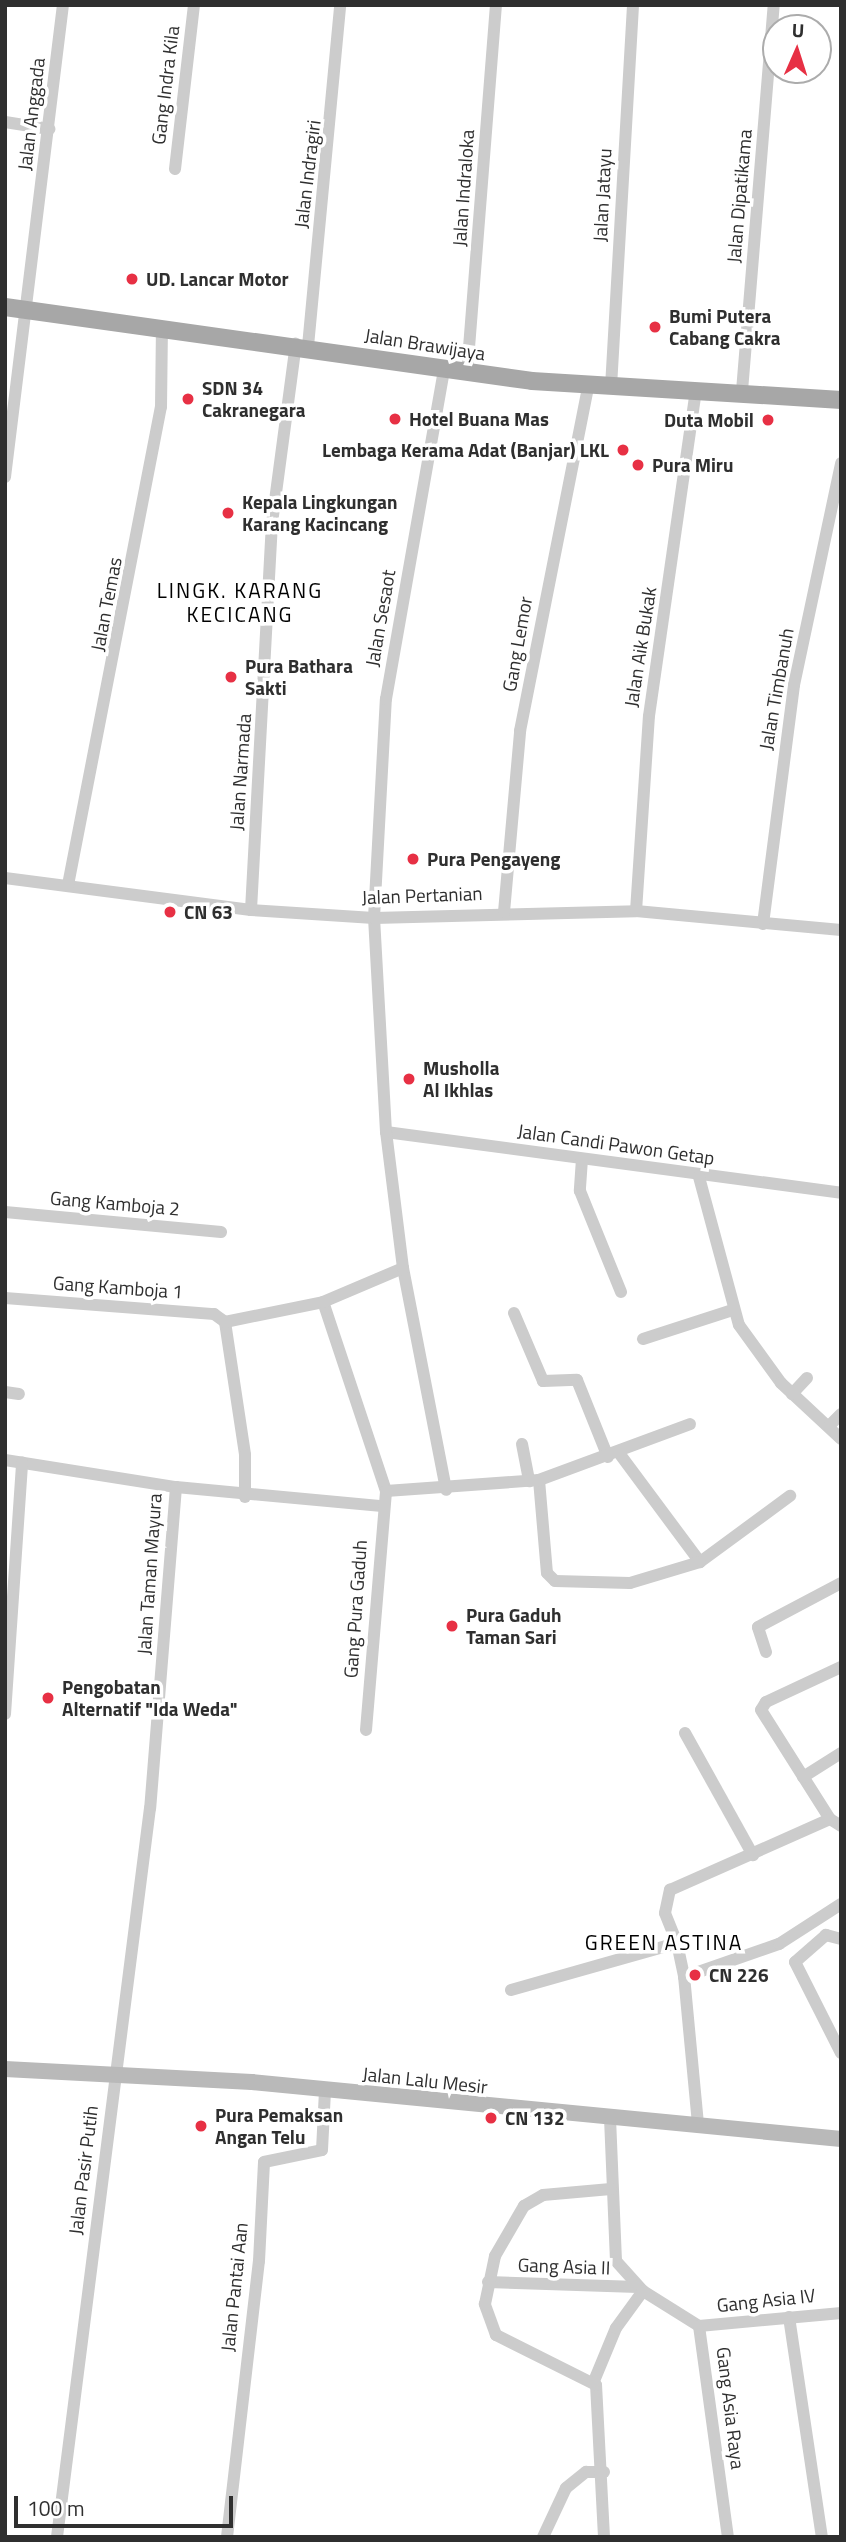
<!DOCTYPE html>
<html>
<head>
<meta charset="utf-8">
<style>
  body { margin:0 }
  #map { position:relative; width:846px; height:2542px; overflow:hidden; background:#fff; font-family:"Titillium Web",sans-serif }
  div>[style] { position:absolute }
  .street>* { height:12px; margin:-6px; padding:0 6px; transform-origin:6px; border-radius:6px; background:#ccc }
  .secondary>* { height:16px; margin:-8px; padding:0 8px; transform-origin:8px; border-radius:8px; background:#b9b9b9 }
  .primary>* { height:18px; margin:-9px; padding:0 9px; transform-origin:9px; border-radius:9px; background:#a7a7a7 }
  .dots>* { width:19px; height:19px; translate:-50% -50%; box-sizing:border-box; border:4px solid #fff; border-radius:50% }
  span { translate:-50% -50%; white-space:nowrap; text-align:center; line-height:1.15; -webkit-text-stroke:7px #fff; paint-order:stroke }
  .street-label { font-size:19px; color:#2f2f2f }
  .poi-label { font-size:19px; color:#2f2f2f; font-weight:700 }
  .left { translate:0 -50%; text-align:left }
  .right { translate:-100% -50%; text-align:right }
  .neighbourhood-label { font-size:21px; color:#000; letter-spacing:2px }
  .frame { position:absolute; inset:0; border:7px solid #2f2f2f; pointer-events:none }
  .north { position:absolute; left:762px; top:14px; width:70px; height:70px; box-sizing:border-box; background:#fff; border:2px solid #acacac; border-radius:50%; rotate:3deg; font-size:19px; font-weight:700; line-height:28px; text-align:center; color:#2f2f2f }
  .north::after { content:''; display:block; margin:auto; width:24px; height:32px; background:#e73044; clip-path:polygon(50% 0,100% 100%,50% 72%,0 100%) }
  .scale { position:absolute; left:14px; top:2496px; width:219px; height:32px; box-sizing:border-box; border:4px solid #2f2f2f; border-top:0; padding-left:9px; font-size:21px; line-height:24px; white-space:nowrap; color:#2f2f2f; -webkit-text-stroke:5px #fff; paint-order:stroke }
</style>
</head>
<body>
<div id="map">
  <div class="street">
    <div style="left:5px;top:122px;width:45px;rotate:9deg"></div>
    <div style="left:175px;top:169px;width:165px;rotate:-83.4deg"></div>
    <div style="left:308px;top:346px;width:342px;rotate:-84.6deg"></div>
    <div style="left:467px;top:373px;width:369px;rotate:-85.5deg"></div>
    <div style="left:611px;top:387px;width:383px;rotate:-86.7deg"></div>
    <div style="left:742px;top:391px;width:387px;rotate:-85.3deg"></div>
    <div style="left:5px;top:477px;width:476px;rotate:-83deg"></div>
    <div style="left:5px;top:878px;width:248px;rotate:7.4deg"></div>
    <div style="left:251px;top:910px;width:123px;rotate:3.7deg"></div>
    <div style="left:374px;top:918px;width:262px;rotate:-1.5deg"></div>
    <div style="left:636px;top:911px;width:206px;rotate:5.3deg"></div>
    <div style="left:68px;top:885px;width:487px;rotate:-79deg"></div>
    <div style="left:161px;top:407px;width:79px;rotate:-89.3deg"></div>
    <div style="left:251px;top:910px;width:388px;rotate:-86.9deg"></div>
    <div style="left:272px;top:523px;width:181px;rotate:-82.4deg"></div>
    <div style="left:636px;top:911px;width:195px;rotate:-86.2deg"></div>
    <div style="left:649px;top:716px;width:330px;rotate:-81.8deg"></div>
    <div style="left:504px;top:912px;width:182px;rotate:-84.9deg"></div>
    <div style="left:520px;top:731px;width:352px;rotate:-78.8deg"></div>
    <div style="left:763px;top:924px;width:241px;rotate:-82.6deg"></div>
    <div style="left:794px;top:685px;width:227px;rotate:-78deg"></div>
    <div style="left:386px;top:1132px;width:459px;rotate:7.6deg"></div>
    <div style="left:582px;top:1159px;width:32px;rotate:94deg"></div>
    <div style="left:580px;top:1191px;width:109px;rotate:67.9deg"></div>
    <div style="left:699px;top:1177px;width:153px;rotate:74.9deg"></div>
    <div style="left:739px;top:1325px;width:72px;rotate:54.1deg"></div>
    <div style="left:781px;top:1383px;width:82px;rotate:43deg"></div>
    <div style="left:5px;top:1212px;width:217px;rotate:5.3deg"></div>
    <div style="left:403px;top:1268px;width:226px;rotate:79deg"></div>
    <div style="left:5px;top:1298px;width:210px;rotate:4.4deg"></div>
    <div style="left:214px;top:1314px;width:14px;rotate:36deg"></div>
    <div style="left:514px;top:1313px;width:74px;rotate:66.9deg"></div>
    <div style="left:543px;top:1381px;width:34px;rotate:-2deg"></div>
    <div style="left:577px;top:1380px;width:83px;rotate:68.1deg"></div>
    <div style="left:225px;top:1322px;width:134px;rotate:81.4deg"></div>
    <div style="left:245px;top:1455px;width:42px;rotate:90deg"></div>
    <div style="left:225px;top:1322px;width:100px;rotate:-11.5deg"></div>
    <div style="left:643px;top:1339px;width:95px;rotate:-17.9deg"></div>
    <div style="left:5px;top:1392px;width:14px;rotate:8deg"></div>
    <div style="left:792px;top:1394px;width:22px;rotate:-47deg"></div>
    <div style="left:829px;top:1426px;width:17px;rotate:-45deg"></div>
    <div style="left:522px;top:1444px;width:38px;rotate:79deg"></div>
    <div style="left:619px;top:1453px;width:136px;rotate:53.4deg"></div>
    <div style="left:700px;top:1562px;width:112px;rotate:-36.3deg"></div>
    <div style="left:5px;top:1460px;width:173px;rotate:9deg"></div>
    <div style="left:176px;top:1487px;width:322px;rotate:94.6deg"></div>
    <div style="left:150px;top:1808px;width:735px;rotate:97.27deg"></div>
    <div style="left:539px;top:1480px;width:93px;rotate:85.1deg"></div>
    <div style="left:547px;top:1573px;width:11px;rotate:45deg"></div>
    <div style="left:555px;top:1581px;width:75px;rotate:1.5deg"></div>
    <div style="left:630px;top:1583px;width:73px;rotate:-16.7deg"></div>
    <div style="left:176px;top:1487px;width:207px;rotate:5.3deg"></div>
    <div style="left:386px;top:1491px;width:199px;rotate:-108.4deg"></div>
    <div style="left:323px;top:1302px;width:87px;rotate:-23deg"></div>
    <div style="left:403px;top:1268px;width:137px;rotate:-97.1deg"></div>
    <div style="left:386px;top:1132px;width:214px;rotate:-93.2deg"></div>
    <div style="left:374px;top:918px;width:219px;rotate:-86.9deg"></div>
    <div style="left:386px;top:699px;width:335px;rotate:-80deg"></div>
    <div style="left:386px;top:1491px;width:153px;rotate:-4.1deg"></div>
    <div style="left:539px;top:1480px;width:161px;rotate:-20.3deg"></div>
    <div style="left:766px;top:1652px;width:26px;rotate:-108deg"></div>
    <div style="left:758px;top:1627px;width:94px;rotate:-27.9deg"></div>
    <div style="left:841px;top:1667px;width:83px;rotate:155deg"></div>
    <div style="left:766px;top:1702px;width:9px;rotate:122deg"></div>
    <div style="left:761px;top:1710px;width:129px;rotate:57.7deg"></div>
    <div style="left:830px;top:1819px;width:13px;rotate:32deg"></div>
    <div style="left:5px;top:1714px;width:252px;rotate:-86.1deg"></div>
    <div style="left:366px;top:1730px;width:240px;rotate:-85.2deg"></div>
    <div style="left:685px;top:1733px;width:140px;rotate:60.9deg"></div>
    <div style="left:803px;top:1777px;width:45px;rotate:-32.3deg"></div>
    <div style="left:841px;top:1939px;width:16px;rotate:-165deg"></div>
    <div style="left:826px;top:1935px;width:41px;rotate:138.9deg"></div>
    <div style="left:795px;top:1962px;width:102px;rotate:63.2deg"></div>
    <div style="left:677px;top:1943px;width:32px;rotate:-112deg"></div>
    <div style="left:665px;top:1913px;width:24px;rotate:-78deg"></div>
    <div style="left:670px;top:1890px;width:175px;rotate:-23.9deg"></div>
    <div style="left:511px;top:1990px;width:173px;rotate:-15.8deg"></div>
    <div style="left:677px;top:1943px;width:35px;rotate:78deg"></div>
    <div style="left:610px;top:2118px;width:143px;rotate:87.6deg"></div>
    <div style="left:616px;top:2261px;width:40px;rotate:48deg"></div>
    <div style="left:643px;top:2291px;width:66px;rotate:32deg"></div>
    <div style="left:699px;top:2326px;width:213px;rotate:82.2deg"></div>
    <div style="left:698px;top:2124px;width:148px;rotate:-95.4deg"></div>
    <div style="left:684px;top:1977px;width:101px;rotate:-19.2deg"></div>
    <div style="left:779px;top:1944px;width:74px;rotate:-32.8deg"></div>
    <div style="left:488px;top:2282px;width:150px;rotate:1.9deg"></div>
    <div style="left:789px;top:2317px;width:222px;rotate:81.5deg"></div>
    <div style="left:699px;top:2326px;width:143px;rotate:-5.2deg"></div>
    <div style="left:594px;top:2381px;width:57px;rotate:-67.5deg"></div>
    <div style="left:616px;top:2328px;width:46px;rotate:-53.9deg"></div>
    <div style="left:227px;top:2537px;width:278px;rotate:-83.4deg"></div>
    <div style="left:259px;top:2261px;width:99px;rotate:-87.1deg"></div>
    <div style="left:264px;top:2162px;width:59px;rotate:-11.7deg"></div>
    <div style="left:322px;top:2150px;width:60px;rotate:-87.1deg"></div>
    <div style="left:543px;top:2537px;width:54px;rotate:-64.9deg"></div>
    <div style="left:566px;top:2488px;width:26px;rotate:-39deg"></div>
    <div style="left:586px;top:2472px;width:18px"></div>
    <div style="left:604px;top:2537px;width:152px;rotate:-93deg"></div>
    <div style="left:596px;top:2385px;width:112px;rotate:-153.4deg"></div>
    <div style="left:496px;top:2335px;width:33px;rotate:-110deg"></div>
    <div style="left:485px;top:2304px;width:49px;rotate:-78.2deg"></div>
    <div style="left:495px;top:2256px;width:58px;rotate:-59.9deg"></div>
    <div style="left:524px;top:2206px;width:22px;rotate:-30deg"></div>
    <div style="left:543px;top:2195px;width:68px;rotate:-5deg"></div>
  </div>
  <div class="secondary">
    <div style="left:5px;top:2069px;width:247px;rotate:3deg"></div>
    <div style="left:252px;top:2082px;width:592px;rotate:5.53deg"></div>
  </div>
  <div class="primary">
    <div style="left:5px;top:307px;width:532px;rotate:7.99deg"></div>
    <div style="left:532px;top:381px;width:310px;rotate:3.5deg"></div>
  </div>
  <div class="dots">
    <div style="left:132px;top:279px;background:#e73044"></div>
    <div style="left:655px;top:327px;background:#e73044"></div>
    <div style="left:188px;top:399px;background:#e73044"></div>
    <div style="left:395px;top:419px;background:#e73044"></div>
    <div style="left:768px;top:420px;background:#e73044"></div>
    <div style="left:623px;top:450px;background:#e73044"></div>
    <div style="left:638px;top:465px;background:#e73044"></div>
    <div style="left:228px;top:513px;background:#e73044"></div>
    <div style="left:231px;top:677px;background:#e73044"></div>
    <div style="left:413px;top:859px;background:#e73044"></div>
    <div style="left:170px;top:912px;background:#e73044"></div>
    <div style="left:409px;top:1079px;background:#e73044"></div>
    <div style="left:452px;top:1626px;background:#e73044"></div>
    <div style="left:48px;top:1698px;background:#e73044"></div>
    <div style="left:695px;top:1975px;background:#e73044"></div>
    <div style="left:491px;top:2118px;background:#e73044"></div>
    <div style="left:201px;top:2126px;background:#e73044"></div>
  </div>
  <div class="street-label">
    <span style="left:165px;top:85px;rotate:-83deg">Gang Indra Kila</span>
    <span style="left:31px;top:114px;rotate:-83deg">Jalan Anggada</span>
    <span style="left:307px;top:174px;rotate:-83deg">Jalan Indragiri</span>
    <span style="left:463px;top:188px;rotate:-86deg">Jalan Indraloka</span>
    <span style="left:602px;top:195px;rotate:-87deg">Jalan Jatayu</span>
    <span style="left:739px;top:196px;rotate:-85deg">Jalan Dipatikama</span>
    <span style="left:425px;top:344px;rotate:9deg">Jalan Brawijaya</span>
    <span style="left:106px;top:604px;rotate:-79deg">Jalan Temas</span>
    <span style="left:380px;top:618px;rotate:-80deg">Jalan Sesaot</span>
    <span style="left:517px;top:644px;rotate:-80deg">Gang Lemor</span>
    <span style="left:640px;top:647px;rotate:-81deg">Jalan Aik Bukak</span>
    <span style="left:776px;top:689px;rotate:-80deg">Jalan Timbanuh</span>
    <span style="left:240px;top:772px;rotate:-86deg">Jalan Narmada</span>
    <span style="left:422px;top:895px;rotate:-2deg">Jalan Pertanian</span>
    <span style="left:616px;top:1144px;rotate:8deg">Jalan Candi Pawon Getap</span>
    <span style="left:115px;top:1203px;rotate:5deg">Gang Kamboja 2</span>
    <span style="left:118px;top:1287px;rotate:4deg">Gang Kamboja 1</span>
    <span style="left:149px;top:1574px;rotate:-86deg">Jalan Taman Mayura</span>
    <span style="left:355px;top:1609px;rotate:-86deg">Gang Pura Gaduh</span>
    <span style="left:425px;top:2080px;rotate:6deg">Jalan Lalu Mesir</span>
    <span style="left:83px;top:2170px;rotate:-83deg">Jalan Pasir Putih</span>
    <span style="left:564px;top:2266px;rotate:2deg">Gang Asia II</span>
    <span style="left:234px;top:2287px;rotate:-84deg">Jalan Pantai Aan</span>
    <span style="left:766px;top:2300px;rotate:-6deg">Gang Asia IV</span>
    <span style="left:731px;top:2408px;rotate:83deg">Gang Asia Raya</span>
  </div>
  <div class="poi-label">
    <span class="left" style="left:146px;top:279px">UD. Lancar Motor</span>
    <span class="left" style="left:669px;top:327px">Bumi Putera<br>Cabang Cakra</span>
    <span class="left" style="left:202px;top:399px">SDN 34<br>Cakranegara</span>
    <span class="left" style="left:409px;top:419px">Hotel Buana Mas</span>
    <span class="right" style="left:754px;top:420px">Duta Mobil</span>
    <span class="right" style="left:609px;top:450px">Lembaga Kerama Adat (Banjar) LKL</span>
    <span class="left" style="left:652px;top:465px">Pura Miru</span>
    <span class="left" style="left:242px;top:513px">Kepala Lingkungan<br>Karang Kacincang</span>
    <span class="left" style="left:245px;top:677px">Pura Bathara<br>Sakti</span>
    <span class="left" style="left:427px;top:859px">Pura Pengayeng</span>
    <span class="left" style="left:184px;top:912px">CN 63</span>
    <span class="left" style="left:423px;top:1079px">Musholla<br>Al Ikhlas</span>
    <span class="left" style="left:466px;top:1626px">Pura Gaduh<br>Taman Sari</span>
    <span class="left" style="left:62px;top:1698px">Pengobatan<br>Alternatif "Ida Weda"</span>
    <span class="left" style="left:709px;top:1975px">CN 226</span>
    <span class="left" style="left:215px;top:2126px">Pura Pemaksan<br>Angan Telu</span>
    <span class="left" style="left:505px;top:2118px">CN 132</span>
  </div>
  <div class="neighbourhood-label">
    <span style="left:240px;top:602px">LINGK. KARANG<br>KECICANG</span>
    <span style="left:664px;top:1942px">GREEN ASTINA</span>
  </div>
  <div class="frame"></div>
  <div class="north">U</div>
  <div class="scale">100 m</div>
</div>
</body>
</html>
